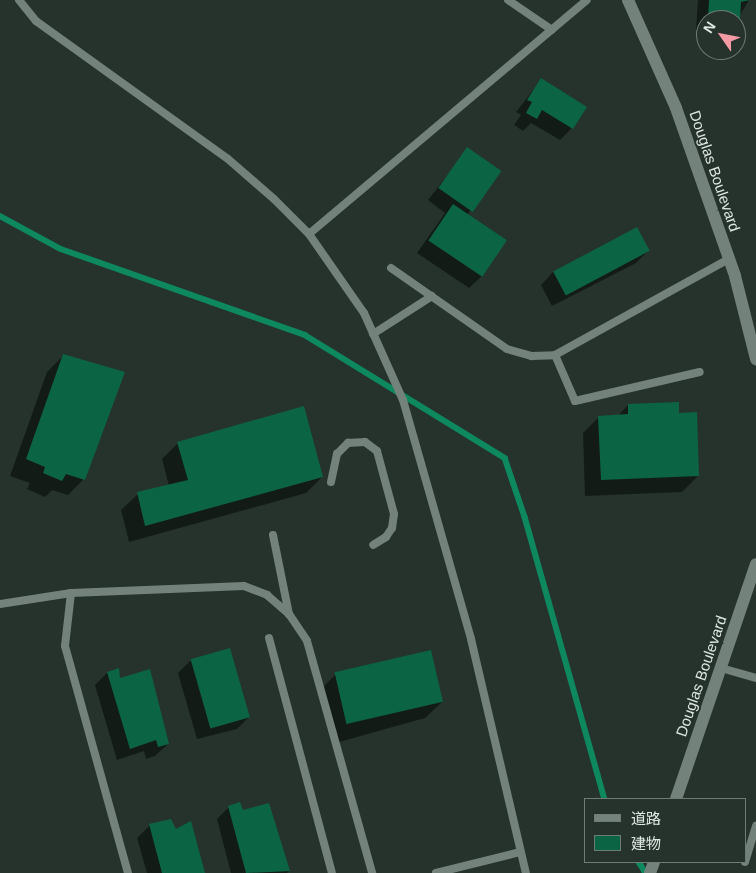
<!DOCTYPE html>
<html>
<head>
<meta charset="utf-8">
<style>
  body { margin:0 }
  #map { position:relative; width:756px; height:873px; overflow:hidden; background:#25332c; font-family:Helvetica,"Noto Sans JP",sans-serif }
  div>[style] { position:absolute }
  .shadow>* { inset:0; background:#0007 }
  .stream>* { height:5.5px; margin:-2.75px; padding:0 2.75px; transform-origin:2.75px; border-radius:2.75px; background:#0e885e }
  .building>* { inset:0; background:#0b6545; transform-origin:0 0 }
  .service>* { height:8px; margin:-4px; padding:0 4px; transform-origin:4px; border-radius:4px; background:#73827a }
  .tertiary>* { height:12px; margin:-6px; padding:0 6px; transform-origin:6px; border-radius:6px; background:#73827a }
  span { translate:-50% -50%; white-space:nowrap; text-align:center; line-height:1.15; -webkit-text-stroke:4px #25332c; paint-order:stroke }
  .street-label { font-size:15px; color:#dfe8e3 }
  .legend { position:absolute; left:584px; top:798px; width:162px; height:65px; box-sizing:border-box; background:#25332c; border:1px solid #6f7b75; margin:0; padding:6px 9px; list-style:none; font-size:15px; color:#dfe8e3 }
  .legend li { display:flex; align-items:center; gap:10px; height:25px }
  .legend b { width:25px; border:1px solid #6f7b75 }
  .north { position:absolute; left:696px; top:10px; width:50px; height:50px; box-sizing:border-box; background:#25332c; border:1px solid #6f7b75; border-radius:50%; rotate:303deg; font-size:14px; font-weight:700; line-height:20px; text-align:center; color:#dfe8e3 }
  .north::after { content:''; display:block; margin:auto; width:18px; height:22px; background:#f49aa5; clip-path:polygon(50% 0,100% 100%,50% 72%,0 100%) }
</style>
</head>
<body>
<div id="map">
  <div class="shadow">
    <div style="clip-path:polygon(698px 0,749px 0,736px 22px,706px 20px,706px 30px,696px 30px)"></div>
    <div style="clip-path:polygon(541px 80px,572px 128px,560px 140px,531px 123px,523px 131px,514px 125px,521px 115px,516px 112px)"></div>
    <div style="clip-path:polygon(468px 149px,499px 171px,467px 215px,482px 276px,469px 288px,417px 253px,445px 213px,428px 200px)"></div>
    <div style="clip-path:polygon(637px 229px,648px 251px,636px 263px,552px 306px,541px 285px,553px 272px)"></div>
    <div style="clip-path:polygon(63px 356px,84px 479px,68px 495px,52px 490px,45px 497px,27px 489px,30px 483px,10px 476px,47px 372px)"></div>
    <div style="clip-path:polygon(628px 405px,678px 414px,698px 476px,682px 492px,585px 496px,583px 433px,599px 417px,618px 416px)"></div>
    <div style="clip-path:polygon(178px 443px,322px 477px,306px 493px,129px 542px,121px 510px,138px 494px,169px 486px,162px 459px)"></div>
    <div style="clip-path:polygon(230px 650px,249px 717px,237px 729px,197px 739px,178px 673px,190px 661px)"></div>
    <div style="clip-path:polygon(118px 670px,119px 679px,168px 744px,155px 756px,146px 759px,144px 751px,117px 760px,95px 685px,107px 673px)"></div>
    <div style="clip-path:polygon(335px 675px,442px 702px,425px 718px,332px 744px,319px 691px)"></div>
    <div style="clip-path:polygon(229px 807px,242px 811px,289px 871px,287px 873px,231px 873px,217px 819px)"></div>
    <div style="clip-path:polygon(150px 825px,203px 873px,147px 873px,137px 838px)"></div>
  </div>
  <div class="stream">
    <div style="left:0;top:216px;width:69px;rotate:28.4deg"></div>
    <div style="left:61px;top:249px;width:259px;rotate:19.4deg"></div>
    <div style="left:305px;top:335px;width:235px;rotate:31.6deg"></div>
    <div style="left:505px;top:458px;width:62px;rotate:71.3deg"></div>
    <div style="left:525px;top:517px;width:293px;rotate:74.2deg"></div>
    <div style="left:639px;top:862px;width:13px;rotate:58deg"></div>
  </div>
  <div class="building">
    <div style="clip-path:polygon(709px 0,750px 0,741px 2px,740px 20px,708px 18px)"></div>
    <div style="clip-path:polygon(541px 78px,587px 107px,573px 129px,542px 110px,537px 119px,526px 113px,532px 102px,527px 100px)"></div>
    <div style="left:467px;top:147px;width:42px;height:50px;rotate:35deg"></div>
    <div style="left:453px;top:204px;width:65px;height:44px;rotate:34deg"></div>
    <div style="left:637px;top:227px;width:27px;height:95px;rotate:62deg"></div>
    <div style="clip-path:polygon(63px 354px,125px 372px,85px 480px,66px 474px,62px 481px,43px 473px,45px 467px,26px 459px)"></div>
    <div style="clip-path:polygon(679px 402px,679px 413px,697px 412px,699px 476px,601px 480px,598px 416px,628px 414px,628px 404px)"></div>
    <div style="clip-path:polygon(304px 406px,323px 477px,145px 526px,137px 492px,188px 480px,177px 442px)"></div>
    <div style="left:230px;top:648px;width:72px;height:41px;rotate:74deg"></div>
    <div style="left:431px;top:650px;width:53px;height:99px;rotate:77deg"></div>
    <div style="clip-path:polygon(119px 668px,120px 678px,150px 669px,169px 744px,158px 747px,156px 740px,130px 749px,107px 672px)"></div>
    <div style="clip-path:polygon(240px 802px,243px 810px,269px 803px,290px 871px,246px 873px,228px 806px)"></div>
    <div style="clip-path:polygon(171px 819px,176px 829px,191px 821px,205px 873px,162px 873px,149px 824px)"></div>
  </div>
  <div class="service">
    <div style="left:19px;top:0;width:27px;rotate:51deg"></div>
    <div style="left:36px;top:21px;width:236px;rotate:35.7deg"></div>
    <div style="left:228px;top:159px;width:61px;rotate:41deg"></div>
    <div style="left:274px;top:199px;width:49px;rotate:45deg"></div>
    <div style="left:309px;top:234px;width:96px;rotate:55.2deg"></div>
    <div style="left:364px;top:313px;width:95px;rotate:65.9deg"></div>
    <div style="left:403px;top:400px;width:248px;rotate:74.1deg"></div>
    <div style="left:471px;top:639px;width:240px;rotate:76.8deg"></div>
    <div style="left:508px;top:0;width:53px;rotate:34.3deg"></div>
    <div style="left:309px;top:234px;width:363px;rotate:-40.1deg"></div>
    <div style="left:391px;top:268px;width:141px;rotate:34.9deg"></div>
    <div style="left:507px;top:349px;width:26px;rotate:16deg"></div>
    <div style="left:532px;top:356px;width:23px;rotate:-2deg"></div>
    <div style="left:555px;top:355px;width:199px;rotate:-28.9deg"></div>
    <div style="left:373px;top:334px;width:70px;rotate:-32.8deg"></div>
    <div style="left:555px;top:355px;width:50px;rotate:66.5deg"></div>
    <div style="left:575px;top:401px;width:128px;rotate:-13.1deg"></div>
    <div style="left:331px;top:482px;width:29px;rotate:-78deg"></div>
    <div style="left:337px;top:454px;width:16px;rotate:-45deg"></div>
    <div style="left:348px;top:443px;width:17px;rotate:-3deg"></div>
    <div style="left:365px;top:442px;width:15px;rotate:37deg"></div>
    <div style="left:377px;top:451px;width:65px;rotate:74.9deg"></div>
    <div style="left:394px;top:514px;width:14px;rotate:98deg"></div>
    <div style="left:392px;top:528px;width:11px;rotate:124deg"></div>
    <div style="left:386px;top:537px;width:15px;rotate:148deg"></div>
    <div style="left:273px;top:535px;width:81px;rotate:78.6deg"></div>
    <div style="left:71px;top:593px;width:53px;rotate:96.5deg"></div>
    <div style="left:65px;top:646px;width:236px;rotate:74.5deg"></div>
    <div style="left:0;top:604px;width:72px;rotate:-8.8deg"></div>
    <div style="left:71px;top:593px;width:173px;rotate:-2.3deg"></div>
    <div style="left:244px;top:586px;width:25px;rotate:21deg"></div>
    <div style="left:267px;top:595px;width:29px;rotate:41deg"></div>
    <div style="left:289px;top:614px;width:32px;rotate:56deg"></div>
    <div style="left:307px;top:641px;width:241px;rotate:74.3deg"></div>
    <div style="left:269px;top:638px;width:243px;rotate:75deg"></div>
    <div style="left:721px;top:668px;width:36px;rotate:16deg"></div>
    <div style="left:745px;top:862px;width:38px;rotate:-73deg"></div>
    <div style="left:436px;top:873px;width:87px;rotate:-14deg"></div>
  </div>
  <div class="tertiary">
    <div style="left:628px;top:0;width:118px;rotate:66deg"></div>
    <div style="left:676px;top:108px;width:178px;rotate:70.6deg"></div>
    <div style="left:735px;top:276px;width:86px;rotate:75.8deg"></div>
    <div style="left:676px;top:799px;width:248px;rotate:-71.2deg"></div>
    <div style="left:650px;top:873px;width:12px;rotate:-70deg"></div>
  </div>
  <div class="street-label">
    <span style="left:715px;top:171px;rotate:71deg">Douglas Boulevard</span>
    <span style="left:701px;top:676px;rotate:-71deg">Douglas Boulevard</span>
  </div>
  <ul class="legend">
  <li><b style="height:6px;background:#73827a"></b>道路</li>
  <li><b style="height:14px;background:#0b6545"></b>建物</li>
  </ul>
  <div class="north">N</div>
</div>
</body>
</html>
